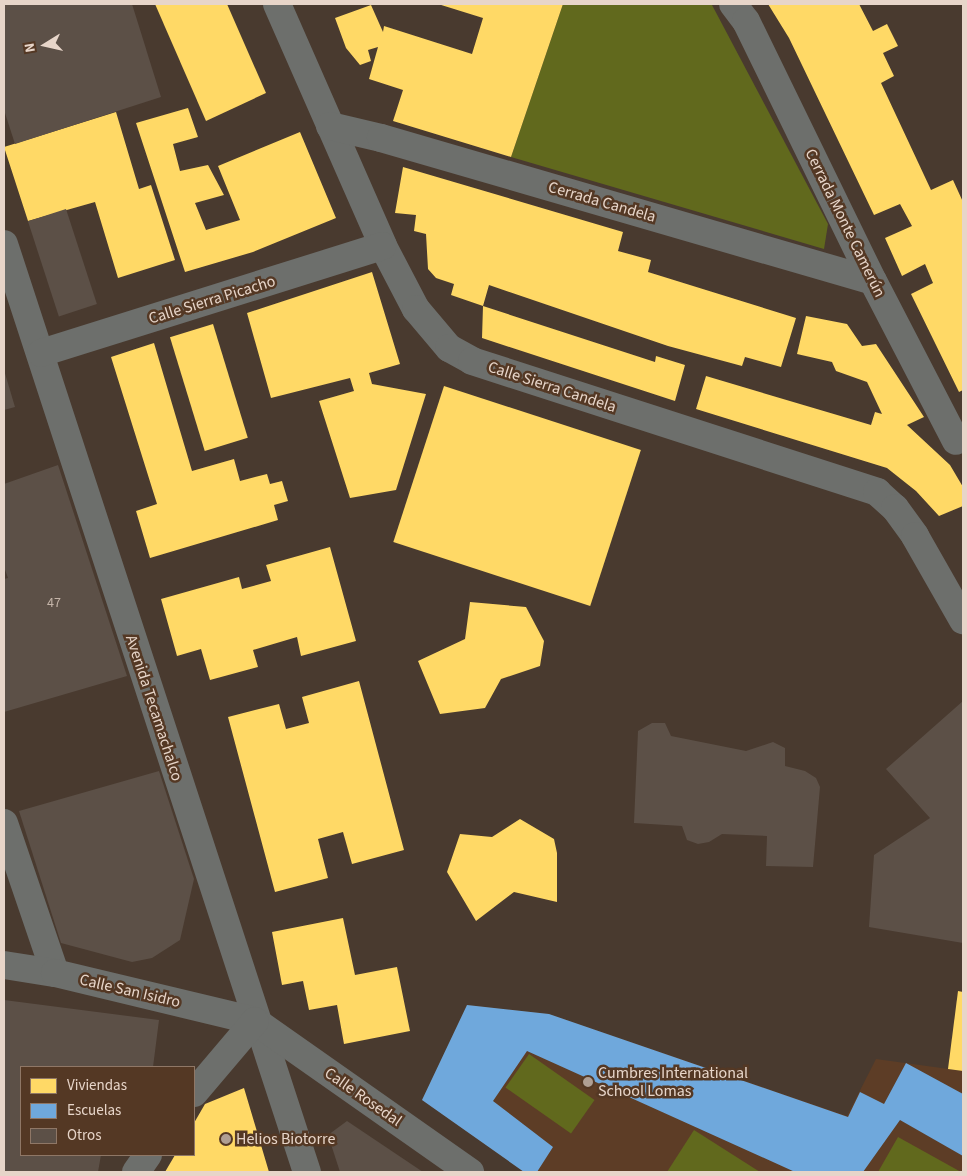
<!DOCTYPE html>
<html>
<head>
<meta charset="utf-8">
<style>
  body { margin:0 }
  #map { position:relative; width:967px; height:1176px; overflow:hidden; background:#493a2f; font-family:"Source Sans 3",sans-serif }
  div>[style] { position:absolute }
  .built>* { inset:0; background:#5d3d26 }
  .green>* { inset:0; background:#61691d; transform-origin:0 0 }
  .homes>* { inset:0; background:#ffd966; transform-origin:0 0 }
  .schools>* { inset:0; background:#6fa8dc }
  .building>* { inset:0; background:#5c5047; transform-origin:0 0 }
  .minor>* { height:28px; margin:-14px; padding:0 14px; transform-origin:14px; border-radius:14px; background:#6d6f6c }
  .dots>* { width:14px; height:14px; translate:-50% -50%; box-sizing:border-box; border:2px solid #543824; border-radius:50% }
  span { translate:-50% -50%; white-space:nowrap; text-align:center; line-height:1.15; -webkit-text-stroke:5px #543824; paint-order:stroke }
  .number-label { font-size:14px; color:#c4b4a8 }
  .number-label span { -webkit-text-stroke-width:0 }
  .street-label { font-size:16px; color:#e7d5c9 }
  .poi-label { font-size:16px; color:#e7d5c9 }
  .left { translate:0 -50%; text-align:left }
  .frame { position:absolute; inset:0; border:5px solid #e7d5c9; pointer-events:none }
  .legend { position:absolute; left:20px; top:1066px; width:175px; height:90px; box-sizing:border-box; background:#543824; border:1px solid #8f7766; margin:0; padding:6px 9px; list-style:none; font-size:15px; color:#e7d5c9 }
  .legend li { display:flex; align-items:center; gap:10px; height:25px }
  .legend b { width:25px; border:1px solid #8f7766 }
  .north { position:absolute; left:20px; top:20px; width:50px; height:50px; -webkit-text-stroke:4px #543824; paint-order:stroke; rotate:260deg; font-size:14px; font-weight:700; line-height:20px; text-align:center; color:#e7d5c9 }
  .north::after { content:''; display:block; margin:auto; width:18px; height:22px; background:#e7d5c9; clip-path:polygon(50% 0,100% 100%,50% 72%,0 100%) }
</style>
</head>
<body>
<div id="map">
  <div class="built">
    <div style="clip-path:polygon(467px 1005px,549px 1014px,847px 1116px,876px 1059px,963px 1071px,963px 1172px,524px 1172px,422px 1100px)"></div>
  </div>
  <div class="green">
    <div style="clip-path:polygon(563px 4px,712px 5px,828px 224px,824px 249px,511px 157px)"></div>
    <div style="left:529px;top:1054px;width:80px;height:41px;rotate:35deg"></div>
    <div style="clip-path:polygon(694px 1130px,760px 1172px,667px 1172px)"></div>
    <div style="clip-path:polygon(898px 1137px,961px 1172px,878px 1172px)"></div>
  </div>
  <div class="homes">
    <div style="clip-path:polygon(155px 4px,227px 4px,266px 93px,206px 121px)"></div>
    <div style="clip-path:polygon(438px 4px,563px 4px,511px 157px,393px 121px,403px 90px,369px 79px,378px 47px,368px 50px,371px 61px,360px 65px,346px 48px,335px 18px,371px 5px,383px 32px,384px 26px,472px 54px,483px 18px)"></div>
    <div style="clip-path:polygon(768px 4px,859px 4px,873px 31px,887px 24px,898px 46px,883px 53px,894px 76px,881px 83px,931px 190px,953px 180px,963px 202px,963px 390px,959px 392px,911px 294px,933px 283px,925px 264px,902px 276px,885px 238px,912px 226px,900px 204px,874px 215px,789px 38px)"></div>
    <div style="clip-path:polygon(188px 108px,198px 137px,173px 144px,180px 171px,208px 165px,224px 195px,195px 203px,206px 230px,240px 220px,218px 166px,300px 132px,336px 218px,253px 252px,185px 272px,136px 123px)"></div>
    <div style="clip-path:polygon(116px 112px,139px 189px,151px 185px,175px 260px,118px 278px,95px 202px,28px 221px,4px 147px)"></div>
    <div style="clip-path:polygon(403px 167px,623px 232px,618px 251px,651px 260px,648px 272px,796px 318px,781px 367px,745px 357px,742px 366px,668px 346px,489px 285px,483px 306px,451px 295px,454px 284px,436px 278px,428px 269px,426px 234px,414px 231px,416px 215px,395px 213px)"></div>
    <div style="clip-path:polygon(372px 272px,400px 364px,369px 373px,372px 384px,426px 394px,396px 490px,350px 498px,319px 401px,354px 391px,350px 378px,271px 398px,247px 313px)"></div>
    <div style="clip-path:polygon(483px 306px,655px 362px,656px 356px,685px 365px,675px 401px,482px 338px)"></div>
    <div style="clip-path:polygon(806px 316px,847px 324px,862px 346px,876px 344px,924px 417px,907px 425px,950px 465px,963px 487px,963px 506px,939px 516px,916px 491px,887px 468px,696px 409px,706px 376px,871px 425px,875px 412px,882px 414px,867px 382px,836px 371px,832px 362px,797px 354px)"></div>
    <div style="left:213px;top:324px;width:119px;height:45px;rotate:73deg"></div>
    <div style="clip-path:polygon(154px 343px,192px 471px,234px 459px,240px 481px,267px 474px,270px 484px,282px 481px,288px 501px,274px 505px,278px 520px,150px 558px,136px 511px,157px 504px,111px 357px)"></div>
    <div style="left:444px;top:386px;width:207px;height:164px;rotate:18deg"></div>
    <div style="clip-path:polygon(330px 547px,356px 641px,301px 656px,297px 637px,253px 650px,258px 667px,210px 680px,201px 649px,177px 656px,161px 599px,239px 577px,242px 589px,271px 581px,266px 565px)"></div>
    <div style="clip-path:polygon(470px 602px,526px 607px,544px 641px,540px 666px,501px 679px,485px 708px,440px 714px,418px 661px,465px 639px)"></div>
    <div style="clip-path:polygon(359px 681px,404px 850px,352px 864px,343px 832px,318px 839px,328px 878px,275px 892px,228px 717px,279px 704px,286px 729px,309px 723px,302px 697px)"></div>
    <div style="clip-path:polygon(520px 819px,554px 839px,557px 853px,557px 902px,514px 892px,476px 921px,447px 872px,460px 834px,492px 837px)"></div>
    <div style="clip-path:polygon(343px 918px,355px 975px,397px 967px,410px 1031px,344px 1044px,337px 1005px,309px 1010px,303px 981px,282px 985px,272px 932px)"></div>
    <div style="clip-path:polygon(958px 991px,963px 992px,963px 1071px,948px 1069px)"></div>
    <div style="clip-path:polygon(244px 1088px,269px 1172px,165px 1172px,175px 1155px,194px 1155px,194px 1123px,205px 1104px)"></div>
  </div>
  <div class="schools">
    <div style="clip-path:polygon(467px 1005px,549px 1014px,848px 1117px,860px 1092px,884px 1104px,906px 1063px,963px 1094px,963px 1156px,900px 1120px,863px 1172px,795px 1172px,527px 1051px,493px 1101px,553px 1147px,537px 1172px,524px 1172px,422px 1100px)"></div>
  </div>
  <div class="building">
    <div style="clip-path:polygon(4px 4px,132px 4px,161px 97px,15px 144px,4px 110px)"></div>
    <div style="left:66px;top:209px;width:100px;height:40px;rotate:72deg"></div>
    <div style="clip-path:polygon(4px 370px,15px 407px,4px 410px)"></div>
    <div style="clip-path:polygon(58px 465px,127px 676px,4px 712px,4px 579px,8px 578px,4px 567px,4px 484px)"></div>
    <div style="clip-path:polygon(963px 701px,963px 943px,869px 927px,874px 855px,930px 818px,886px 769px)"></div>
    <div style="clip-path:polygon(652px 723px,665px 723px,671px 736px,746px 751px,773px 742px,785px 748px,785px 766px,805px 771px,816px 778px,820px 787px,813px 867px,766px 866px,767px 836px,722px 834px,709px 842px,698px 844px,687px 840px,682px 826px,634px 823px,638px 731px)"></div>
    <div style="clip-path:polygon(159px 771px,194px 879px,180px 940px,152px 958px,132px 962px,61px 943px,19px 811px)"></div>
    <div style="clip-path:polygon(4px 1000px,159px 1020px,153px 1067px,21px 1067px,21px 1155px,101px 1155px,98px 1172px,4px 1172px)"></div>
    <div style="clip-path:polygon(347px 1121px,423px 1172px,340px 1172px,328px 1135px)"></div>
  </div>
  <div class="minor">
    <div style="left:277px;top:4px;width:264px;rotate:66.3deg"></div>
    <div style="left:383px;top:246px;width:71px;rotate:62.4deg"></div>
    <div style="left:416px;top:309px;width:51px;rotate:49.8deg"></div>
    <div style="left:449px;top:348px;width:26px;rotate:29deg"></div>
    <div style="left:472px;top:361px;width:426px;rotate:17.9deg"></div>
    <div style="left:877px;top:492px;width:24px;rotate:42deg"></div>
    <div style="left:895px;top:508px;width:34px;rotate:54deg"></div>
    <div style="left:915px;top:536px;width:97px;rotate:60.3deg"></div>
    <div style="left:733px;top:4px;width:21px;rotate:53deg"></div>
    <div style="left:746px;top:21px;width:289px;rotate:64deg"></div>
    <div style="left:873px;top:281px;width:180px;rotate:62.6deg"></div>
    <div style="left:330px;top:126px;width:52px;rotate:13.2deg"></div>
    <div style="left:381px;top:138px;width:512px;rotate:16.21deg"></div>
    <div style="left:4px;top:244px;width:976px;rotate:71.92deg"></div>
    <div style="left:41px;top:353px;width:358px;rotate:-17.4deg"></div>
    <div style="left:4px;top:823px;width:158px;rotate:71.2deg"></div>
    <div style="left:4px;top:965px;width:52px;rotate:8.9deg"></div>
    <div style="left:55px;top:973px;width:206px;rotate:13.5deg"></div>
    <div style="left:255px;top:1021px;width:263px;rotate:35.1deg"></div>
    <div style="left:194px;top:1093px;width:94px;rotate:-49.7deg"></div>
    <div style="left:136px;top:1172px;width:21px;rotate:-55deg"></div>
  </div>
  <div class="dots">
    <div style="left:588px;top:1082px;background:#b09f93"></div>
    <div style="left:226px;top:1139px;background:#b09f93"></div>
  </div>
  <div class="number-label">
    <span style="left:54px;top:603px">47</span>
  </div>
  <div class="street-label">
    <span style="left:602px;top:202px;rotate:16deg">Cerrada Candela</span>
    <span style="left:845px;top:223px;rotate:64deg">Cerrada Monte Camerún</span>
    <span style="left:212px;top:300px;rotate:-17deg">Calle Sierra Picacho</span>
    <span style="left:552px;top:387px;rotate:18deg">Calle Sierra Candela</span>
    <span style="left:154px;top:708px;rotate:72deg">Avenida Tecamachalco</span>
    <span style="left:130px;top:991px;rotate:13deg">Calle San Isidro</span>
    <span style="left:363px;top:1097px;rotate:35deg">Calle Rosedal</span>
  </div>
  <div class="poi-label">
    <span class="left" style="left:598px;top:1082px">Cumbres International<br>School Lomas</span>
    <span class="left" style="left:236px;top:1139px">Helios Biotorre</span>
  </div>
  <div class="frame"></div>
  <ul class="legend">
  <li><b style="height:14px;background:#ffd966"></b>Viviendas</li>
  <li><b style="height:14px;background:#6fa8dc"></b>Escuelas</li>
  <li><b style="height:14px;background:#5c5047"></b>Otros</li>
  </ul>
  <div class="north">N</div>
</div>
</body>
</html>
